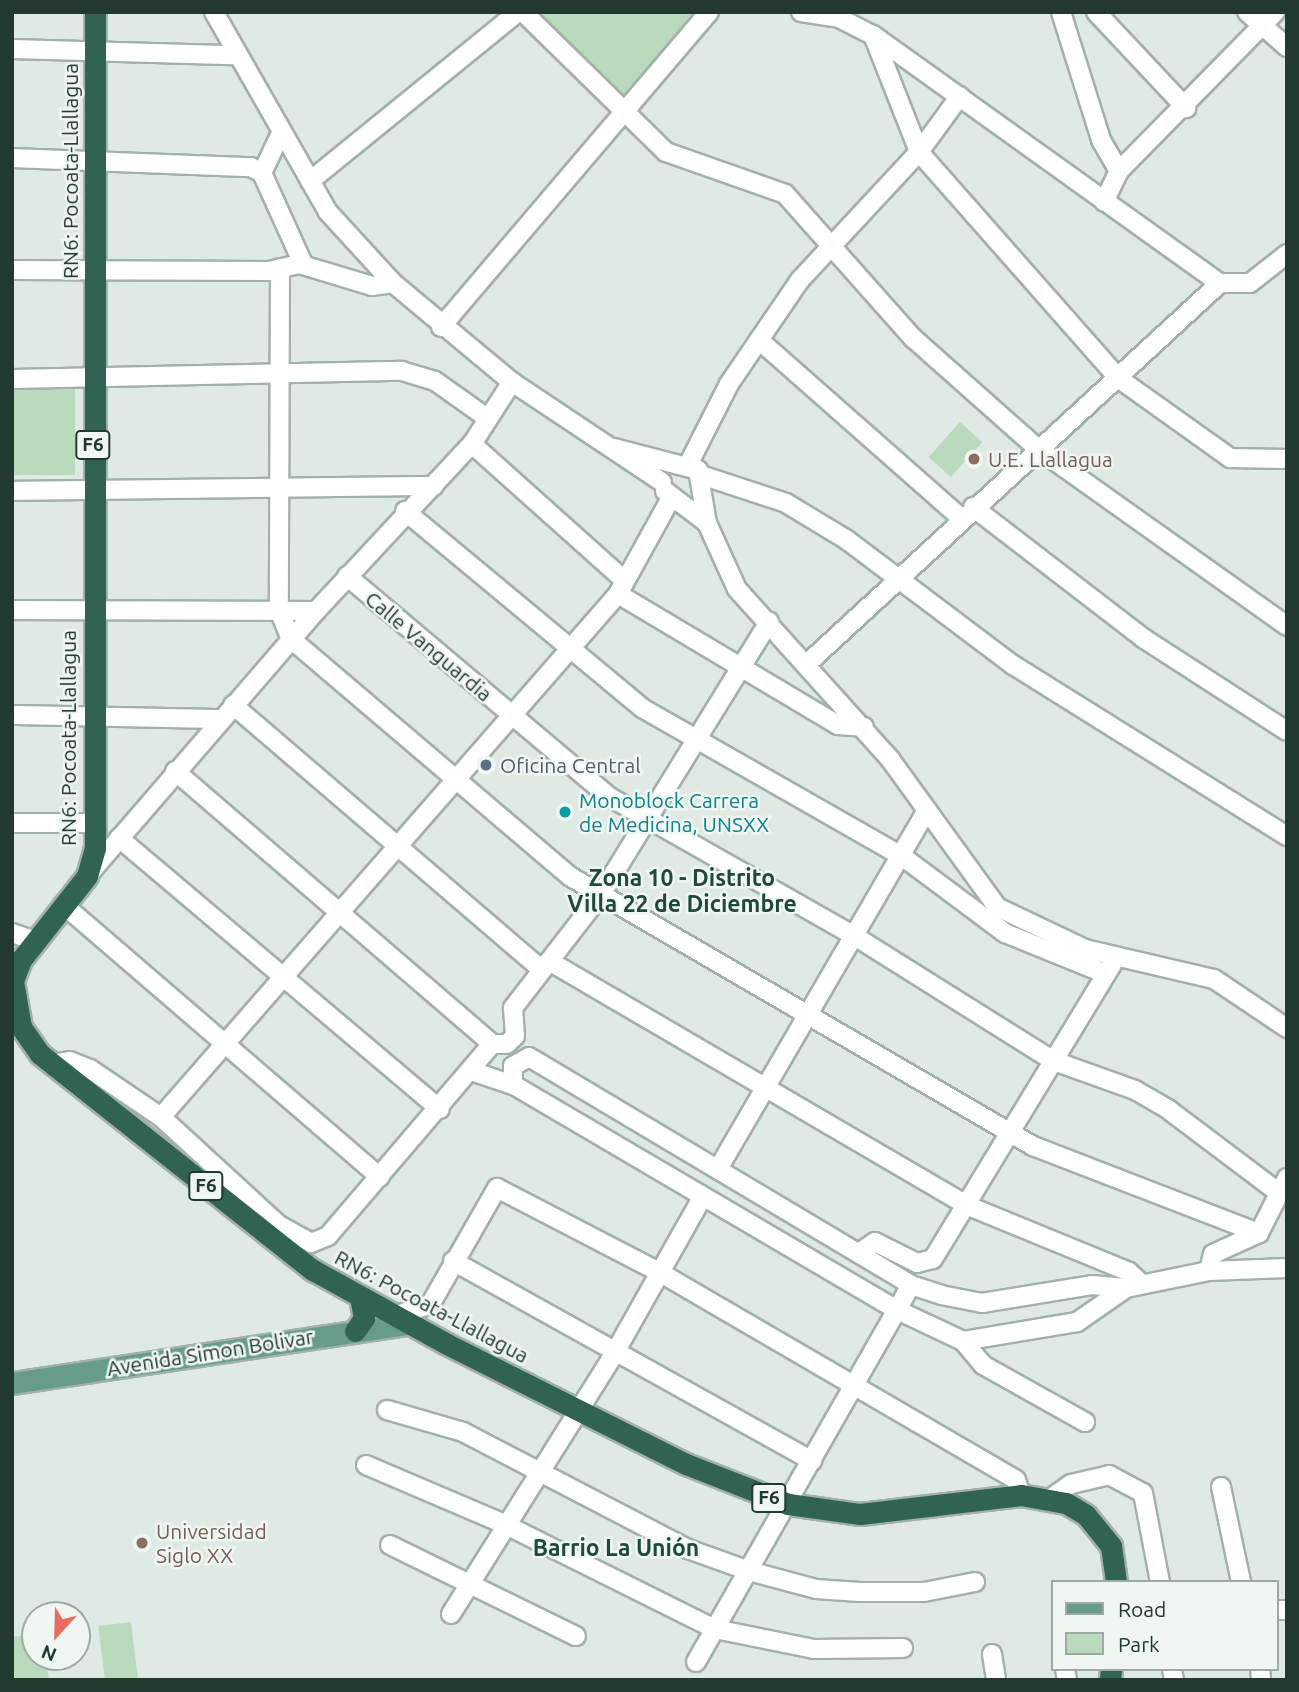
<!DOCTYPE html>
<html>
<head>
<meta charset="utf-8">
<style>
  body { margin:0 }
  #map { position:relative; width:1299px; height:1692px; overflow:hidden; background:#e0eae4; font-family:Ubuntu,sans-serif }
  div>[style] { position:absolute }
  .green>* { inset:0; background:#badabe; transform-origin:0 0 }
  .roads { filter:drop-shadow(2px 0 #a3b1aa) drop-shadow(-2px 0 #a3b1aa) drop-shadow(0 2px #a3b1aa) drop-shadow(0 -2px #a3b1aa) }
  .minor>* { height:18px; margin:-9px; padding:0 9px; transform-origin:9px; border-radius:9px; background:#fff }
  .major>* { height:21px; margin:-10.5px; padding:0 10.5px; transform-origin:10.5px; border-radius:10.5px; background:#679c87 }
  .highway>* { height:21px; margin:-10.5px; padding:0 10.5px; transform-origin:10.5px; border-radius:10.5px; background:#306351 }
  .dots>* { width:19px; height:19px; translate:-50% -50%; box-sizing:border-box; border:4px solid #f0f7f2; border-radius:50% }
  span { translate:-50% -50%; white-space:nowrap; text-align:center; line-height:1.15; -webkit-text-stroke:5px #f0f7f2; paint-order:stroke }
  .shield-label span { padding:2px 5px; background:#f0f7f2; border:2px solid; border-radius:5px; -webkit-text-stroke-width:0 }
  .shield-label { font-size:19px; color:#22392f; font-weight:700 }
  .street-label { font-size:21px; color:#22392f }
  .education-label { font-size:21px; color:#785e54 }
  .left { translate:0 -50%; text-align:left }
  .service-label { font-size:21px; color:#4e5e75 }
  .culture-label { font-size:21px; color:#0d838f }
  .neighbourhood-label { font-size:23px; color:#1f4939; font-weight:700 }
  .frame { position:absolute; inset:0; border:14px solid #22392f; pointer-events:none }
  .legend { position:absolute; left:1051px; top:1580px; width:228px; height:91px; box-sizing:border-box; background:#f0f7f2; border:2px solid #9eaba4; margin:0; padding:9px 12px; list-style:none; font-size:21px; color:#22392f }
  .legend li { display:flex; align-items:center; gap:14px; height:35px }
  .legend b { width:35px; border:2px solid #9eaba4 }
  .north { position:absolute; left:21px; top:1601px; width:70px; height:70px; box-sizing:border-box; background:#f0f7f2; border:2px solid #9eaba4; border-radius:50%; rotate:202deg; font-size:19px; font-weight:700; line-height:28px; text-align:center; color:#22392f }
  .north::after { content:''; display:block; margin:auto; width:24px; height:32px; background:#e86c5f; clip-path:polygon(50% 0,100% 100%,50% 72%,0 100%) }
</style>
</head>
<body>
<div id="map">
  <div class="green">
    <div style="clip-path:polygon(523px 12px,709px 12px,624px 115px)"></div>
    <div style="left:13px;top:388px;width:62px;height:87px"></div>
    <div style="left:960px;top:422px;width:30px;height:47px;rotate:42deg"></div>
    <div style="left:131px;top:1622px;width:56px;height:33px;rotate:83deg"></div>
    <div style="clip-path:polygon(35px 1634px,35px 1657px,46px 1657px,49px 1680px,12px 1680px,12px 1637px)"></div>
  </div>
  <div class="roads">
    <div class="minor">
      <div style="left:214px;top:12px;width:230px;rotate:60.3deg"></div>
      <div style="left:328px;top:212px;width:96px;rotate:47.5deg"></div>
      <div style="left:393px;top:283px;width:155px;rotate:39.8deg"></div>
      <div style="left:512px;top:382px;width:180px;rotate:33.7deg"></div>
      <div style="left:523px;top:12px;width:200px;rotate:44.4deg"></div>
      <div style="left:666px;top:152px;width:126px;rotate:19.4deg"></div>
      <div style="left:785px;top:194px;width:193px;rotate:48.4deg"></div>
      <div style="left:913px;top:338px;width:167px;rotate:41.6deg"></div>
      <div style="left:1038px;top:449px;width:305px;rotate:35.4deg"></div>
      <div style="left:801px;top:12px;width:38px;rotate:9deg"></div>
      <div style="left:839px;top:18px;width:38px;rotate:27deg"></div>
      <div style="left:873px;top:35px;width:427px;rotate:35.6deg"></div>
      <div style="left:1220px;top:283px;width:30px"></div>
      <div style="left:1250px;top:283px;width:47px;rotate:-38.1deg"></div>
      <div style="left:1061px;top:12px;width:134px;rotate:72.6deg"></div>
      <div style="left:1101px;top:140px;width:36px;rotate:60deg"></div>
      <div style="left:1119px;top:171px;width:34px;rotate:116deg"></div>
      <div style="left:1096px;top:12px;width:132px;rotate:46.8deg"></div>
      <div style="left:1247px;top:12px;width:53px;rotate:41.2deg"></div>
      <div style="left:873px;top:35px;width:126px;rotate:68.5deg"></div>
      <div style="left:919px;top:152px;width:301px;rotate:48.6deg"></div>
      <div style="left:1118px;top:378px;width:138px;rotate:35.5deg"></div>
      <div style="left:1230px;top:458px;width:57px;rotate:1deg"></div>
      <div style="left:12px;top:49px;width:221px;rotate:1.6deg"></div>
      <div style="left:12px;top:158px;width:239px;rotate:2.2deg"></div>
      <div style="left:251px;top:167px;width:13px;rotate:29deg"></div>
      <div style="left:262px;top:173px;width:100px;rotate:65.7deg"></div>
      <div style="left:1119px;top:171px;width:223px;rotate:-45.5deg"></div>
      <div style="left:262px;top:173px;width:44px;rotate:-64.6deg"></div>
      <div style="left:310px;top:181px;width:268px;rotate:-39.1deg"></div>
      <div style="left:280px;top:268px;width:342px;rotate:90.2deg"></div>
      <div style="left:279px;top:610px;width:31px;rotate:68deg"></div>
      <div style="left:291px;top:639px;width:367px;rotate:40.4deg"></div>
      <div style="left:571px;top:877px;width:535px;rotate:30.21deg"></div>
      <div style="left:1033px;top:1146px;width:242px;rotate:21.1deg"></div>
      <div style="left:12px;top:270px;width:257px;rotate:0.2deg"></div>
      <div style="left:269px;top:271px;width:31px;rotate:-13deg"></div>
      <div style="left:299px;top:264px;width:76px;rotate:16.8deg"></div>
      <div style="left:372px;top:286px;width:21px;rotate:-8deg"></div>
      <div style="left:441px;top:327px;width:414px;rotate:-49.6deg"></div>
      <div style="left:759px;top:340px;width:269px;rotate:41.4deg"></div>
      <div style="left:12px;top:379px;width:390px;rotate:-1.2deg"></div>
      <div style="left:402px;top:371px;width:34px;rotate:17deg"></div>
      <div style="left:435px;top:381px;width:64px;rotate:35.4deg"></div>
      <div style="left:472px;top:444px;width:205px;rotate:41.8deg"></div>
      <div style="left:614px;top:448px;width:87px;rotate:14.7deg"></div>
      <div style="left:698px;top:470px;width:54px;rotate:80.4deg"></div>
      <div style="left:707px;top:523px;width:72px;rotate:65.6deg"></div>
      <div style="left:737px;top:589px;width:229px;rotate:48deg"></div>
      <div style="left:890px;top:759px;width:183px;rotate:54.1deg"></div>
      <div style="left:997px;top:907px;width:98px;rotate:25.5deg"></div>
      <div style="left:1085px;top:949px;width:132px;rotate:13.1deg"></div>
      <div style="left:1214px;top:979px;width:88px;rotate:33.9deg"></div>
      <div style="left:689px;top:463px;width:89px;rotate:-63.1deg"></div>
      <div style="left:729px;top:384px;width:126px;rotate:-55.7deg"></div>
      <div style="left:800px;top:280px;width:175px;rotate:-47.1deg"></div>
      <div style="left:919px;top:152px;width:69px;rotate:-53.8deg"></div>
      <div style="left:701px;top:475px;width:89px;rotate:18.2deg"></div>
      <div style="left:786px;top:503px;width:71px;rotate:31.2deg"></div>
      <div style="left:847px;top:540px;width:208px;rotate:37deg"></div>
      <div style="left:1013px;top:665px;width:323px;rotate:32deg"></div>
      <div style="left:12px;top:491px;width:422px;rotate:-0.7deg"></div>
      <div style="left:665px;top:491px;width:53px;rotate:37.3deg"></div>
      <div style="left:973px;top:507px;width:215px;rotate:37.6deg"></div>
      <div style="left:1143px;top:638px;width:171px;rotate:32.9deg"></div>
      <div style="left:405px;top:511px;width:308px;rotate:39.7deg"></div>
      <div style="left:642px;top:708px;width:301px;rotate:29.7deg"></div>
      <div style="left:903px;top:857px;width:127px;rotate:36.7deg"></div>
      <div style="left:1005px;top:933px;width:109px;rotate:22.1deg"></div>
      <div style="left:347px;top:576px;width:341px;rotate:40.1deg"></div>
      <div style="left:608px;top:796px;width:285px;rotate:29.6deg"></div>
      <div style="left:856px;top:937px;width:234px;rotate:32.1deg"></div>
      <div style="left:1054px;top:1061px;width:86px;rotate:19.7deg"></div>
      <div style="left:1135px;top:1090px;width:39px;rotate:30deg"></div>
      <div style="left:1169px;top:1110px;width:138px;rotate:37deg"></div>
      <div style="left:618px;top:594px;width:256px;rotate:30.8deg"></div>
      <div style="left:838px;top:725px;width:26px;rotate:4deg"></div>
      <div style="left:12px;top:610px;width:304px;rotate:0.2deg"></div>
      <div style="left:809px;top:662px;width:559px;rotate:-42.68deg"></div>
      <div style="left:233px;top:705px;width:406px;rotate:40.6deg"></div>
      <div style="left:12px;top:715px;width:209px;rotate:1.1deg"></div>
      <div style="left:175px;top:771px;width:418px;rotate:40.7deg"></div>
      <div style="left:492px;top:1044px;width:12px"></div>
      <div style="left:12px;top:823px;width:83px"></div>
      <div style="left:119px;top:838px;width:420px;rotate:40.2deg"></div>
      <div style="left:88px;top:875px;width:349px;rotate:-49.2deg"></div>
      <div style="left:316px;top:611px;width:229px;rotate:-47deg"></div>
      <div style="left:472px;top:444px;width:74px;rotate:-57.2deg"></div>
      <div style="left:66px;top:907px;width:414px;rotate:40.7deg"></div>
      <div style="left:12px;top:933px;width:24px;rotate:19deg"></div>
      <div style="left:549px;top:961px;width:483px;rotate:30.3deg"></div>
      <div style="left:966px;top:1205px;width:176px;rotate:22.3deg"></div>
      <div style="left:1129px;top:1272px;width:18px;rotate:43deg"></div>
      <div style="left:507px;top:1044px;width:11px;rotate:-45deg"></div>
      <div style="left:515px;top:1036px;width:28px;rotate:-94deg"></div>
      <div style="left:513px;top:1008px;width:144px;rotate:-52.3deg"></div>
      <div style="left:601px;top:894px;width:320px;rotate:-58.3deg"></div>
      <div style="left:52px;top:1064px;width:18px;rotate:-9deg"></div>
      <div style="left:70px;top:1061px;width:22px;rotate:22deg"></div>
      <div style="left:90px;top:1069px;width:86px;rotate:34.1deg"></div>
      <div style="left:161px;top:1117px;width:160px;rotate:42.5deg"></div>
      <div style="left:279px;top:1225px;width:37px;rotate:29deg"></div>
      <div style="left:311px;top:1243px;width:18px;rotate:-22deg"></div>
      <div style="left:328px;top:1236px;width:253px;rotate:-49.5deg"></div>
      <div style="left:471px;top:1071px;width:44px;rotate:18.4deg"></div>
      <div style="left:161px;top:1117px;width:695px;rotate:-48.85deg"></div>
      <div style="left:618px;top:594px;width:110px;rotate:-61.1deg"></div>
      <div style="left:718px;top:1169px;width:414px;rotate:-59.8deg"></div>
      <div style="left:859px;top:1253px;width:19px;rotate:-35deg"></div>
      <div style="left:875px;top:1242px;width:47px;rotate:26.6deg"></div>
      <div style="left:917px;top:1263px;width:16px;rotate:-14deg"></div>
      <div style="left:933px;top:1259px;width:344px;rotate:-58.7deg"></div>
      <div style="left:453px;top:1261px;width:411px;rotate:29.1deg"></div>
      <div style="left:1209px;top:1271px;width:17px;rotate:-77deg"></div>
      <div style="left:1213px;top:1254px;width:51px;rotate:-24.5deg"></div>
      <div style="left:1259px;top:1233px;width:62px;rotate:-63deg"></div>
      <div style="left:1126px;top:1288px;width:60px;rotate:145.2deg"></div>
      <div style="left:1077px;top:1322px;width:116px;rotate:170.5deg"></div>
      <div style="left:963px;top:1341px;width:73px;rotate:-154.8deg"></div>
      <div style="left:897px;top:1310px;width:445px;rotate:-149.6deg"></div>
      <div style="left:513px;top:1085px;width:19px;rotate:-90deg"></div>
      <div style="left:513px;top:1066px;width:18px;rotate:-29deg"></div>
      <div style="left:529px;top:1057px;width:445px;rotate:30.8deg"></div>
      <div style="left:911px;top:1285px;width:32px;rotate:18deg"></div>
      <div style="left:941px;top:1295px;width:42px;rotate:11deg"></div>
      <div style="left:982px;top:1303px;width:111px;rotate:-9.3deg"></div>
      <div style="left:1092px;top:1285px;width:34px;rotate:5deg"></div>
      <div style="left:1126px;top:1288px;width:85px;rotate:-11.6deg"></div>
      <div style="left:1209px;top:1271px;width:78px;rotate:-2.2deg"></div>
      <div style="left:393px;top:1316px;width:39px;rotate:-17deg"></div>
      <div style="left:430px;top:1305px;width:135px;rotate:-60.2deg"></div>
      <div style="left:497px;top:1188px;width:182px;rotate:27.4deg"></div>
      <div style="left:659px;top:1272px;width:413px;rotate:30.2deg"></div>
      <div style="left:1016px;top:1480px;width:16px;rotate:72deg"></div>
      <div style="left:963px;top:1341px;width:31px;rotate:50deg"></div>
      <div style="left:983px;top:1365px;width:117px;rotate:29.2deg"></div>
      <div style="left:387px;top:1410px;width:79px;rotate:16.1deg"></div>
      <div style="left:463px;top:1432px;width:254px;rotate:27.5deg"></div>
      <div style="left:688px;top:1549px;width:65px;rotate:19.8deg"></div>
      <div style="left:749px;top:1571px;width:69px;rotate:15deg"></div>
      <div style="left:816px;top:1589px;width:44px;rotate:3.9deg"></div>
      <div style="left:860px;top:1592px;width:64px"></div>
      <div style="left:924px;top:1592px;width:52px;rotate:-11.1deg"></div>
      <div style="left:366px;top:1465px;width:150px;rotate:23.1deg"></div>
      <div style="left:504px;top:1524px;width:236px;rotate:26.5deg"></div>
      <div style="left:715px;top:1629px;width:101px;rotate:11.4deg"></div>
      <div style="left:814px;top:1649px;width:89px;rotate:-0.6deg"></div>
      <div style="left:1221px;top:1487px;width:97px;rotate:78.1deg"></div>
      <div style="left:1051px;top:1498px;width:24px;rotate:-35deg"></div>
      <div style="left:1071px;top:1484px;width:39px;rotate:-13deg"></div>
      <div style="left:1109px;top:1475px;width:38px;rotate:28deg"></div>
      <div style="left:1143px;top:1493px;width:91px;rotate:79.2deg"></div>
      <div style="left:390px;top:1545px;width:207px;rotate:26.1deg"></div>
      <div style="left:1276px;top:1610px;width:11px"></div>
      <div style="left:451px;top:1614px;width:307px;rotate:-57.9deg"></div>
      <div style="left:614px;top:1354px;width:179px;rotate:-60.6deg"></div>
      <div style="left:992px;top:1654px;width:26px;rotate:81deg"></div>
      <div style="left:696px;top:1662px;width:434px;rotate:-60.3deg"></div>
      <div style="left:1065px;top:1669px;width:11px;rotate:80deg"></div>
      <div style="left:1172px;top:1669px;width:11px;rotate:80deg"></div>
      <div style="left:1260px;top:1669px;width:9px;rotate:84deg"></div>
    </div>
    <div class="major">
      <div style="left:12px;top:1383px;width:401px;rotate:-8.5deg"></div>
    </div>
    <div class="highway">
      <div style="left:95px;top:12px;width:836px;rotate:90deg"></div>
      <div style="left:95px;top:848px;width:29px;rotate:106deg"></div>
      <div style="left:87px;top:876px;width:107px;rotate:128.2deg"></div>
      <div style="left:21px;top:960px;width:22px;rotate:111deg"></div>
      <div style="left:13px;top:981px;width:47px;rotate:80.1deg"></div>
      <div style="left:21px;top:1027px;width:33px;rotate:55deg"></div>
      <div style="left:40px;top:1054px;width:348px;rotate:38.4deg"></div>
      <div style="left:313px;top:1270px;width:153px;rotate:28.9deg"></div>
      <div style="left:447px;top:1344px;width:267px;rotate:26.7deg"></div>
      <div style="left:686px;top:1464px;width:110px;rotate:21.4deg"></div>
      <div style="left:788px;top:1504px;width:73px;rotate:7.9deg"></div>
      <div style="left:860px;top:1514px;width:162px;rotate:-6.7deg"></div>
      <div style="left:1021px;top:1495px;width:46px;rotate:10.1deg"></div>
      <div style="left:1066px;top:1503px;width:23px;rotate:31deg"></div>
      <div style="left:1086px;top:1515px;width:40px;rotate:51deg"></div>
      <div style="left:1111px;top:1546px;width:36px;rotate:82deg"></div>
      <div style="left:355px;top:1331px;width:16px;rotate:-55deg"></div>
      <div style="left:364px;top:1318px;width:20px;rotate:-101deg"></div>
      <div style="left:1110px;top:1680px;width:11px;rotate:-85deg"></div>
    </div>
  </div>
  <div class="dots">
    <div style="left:974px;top:459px;background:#8d6e63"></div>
    <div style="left:486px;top:765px;background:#5c6f8a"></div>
    <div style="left:565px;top:812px;background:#0f9aa8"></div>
    <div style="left:142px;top:1543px;background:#8d6e63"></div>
  </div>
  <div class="shield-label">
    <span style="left:93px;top:445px">F6</span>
    <span style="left:206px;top:1186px">F6</span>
    <span style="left:769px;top:1498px">F6</span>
  </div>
  <div class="street-label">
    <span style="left:70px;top:171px;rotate:-90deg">RN6: Pocoata-Llallagua</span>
    <span style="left:429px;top:646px;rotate:40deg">Calle Vanguardia</span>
    <span style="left:68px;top:738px;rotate:-90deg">RN6: Pocoata-Llallagua</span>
    <span style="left:432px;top:1306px;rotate:28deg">RN6: Pocoata-Llallagua</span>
    <span style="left:210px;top:1352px;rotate:-9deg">Avenida Simon Bolivar</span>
  </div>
  <div class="education-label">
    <span class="left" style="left:988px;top:459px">U.E. Llallagua</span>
    <span class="left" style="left:156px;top:1543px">Universidad<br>Siglo XX</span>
  </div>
  <div class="service-label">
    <span class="left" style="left:500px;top:765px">Oficina Central</span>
  </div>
  <div class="culture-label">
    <span class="left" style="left:579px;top:812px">Monoblock Carrera<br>de Medicina, UNSXX</span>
  </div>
  <div class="neighbourhood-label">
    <span style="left:682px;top:891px">Zona 10 - Distrito<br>Villa 22 de Diciembre</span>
    <span style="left:616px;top:1548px">Barrio La Unión</span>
  </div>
  <div class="frame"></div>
  <ul class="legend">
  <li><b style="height:9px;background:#679c87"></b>Road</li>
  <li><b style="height:19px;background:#badabe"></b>Park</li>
  </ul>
  <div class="north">N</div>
</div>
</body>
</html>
